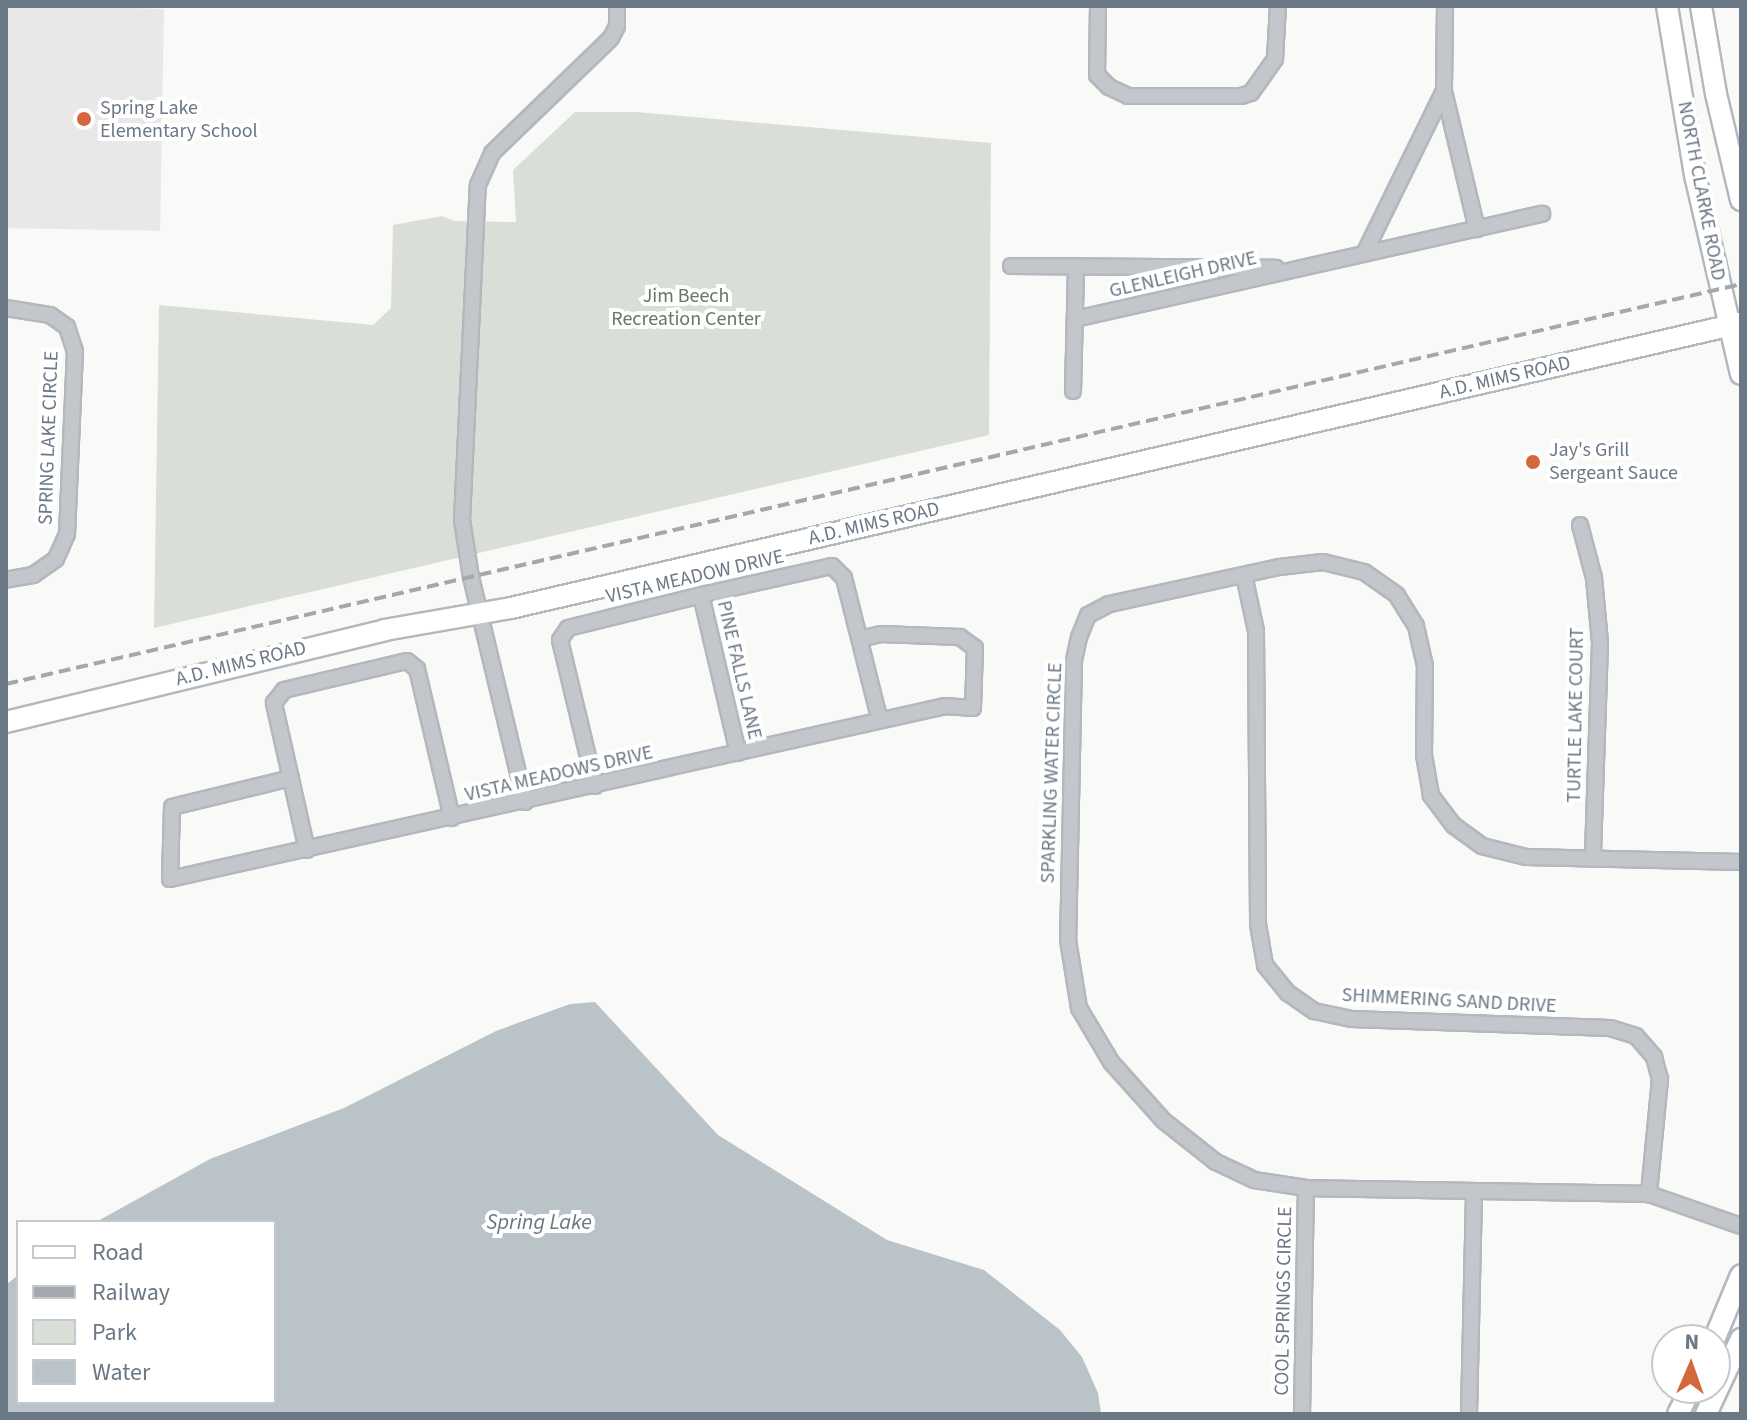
<!DOCTYPE html>
<html>
<head>
<meta charset="utf-8">
<style>
  body { margin:0 }
  #map { position:relative; width:1747px; height:1420px; overflow:hidden; background:#f9f9f7; font-family:"Source Sans 3",sans-serif }
  div>[style] { position:absolute }
  .built>* { inset:0; background:#e7e8e7; transform-origin:0 0 }
  .green>* { inset:0; background:#d9ded7 }
  .water>* { inset:0; background:#bac3c8 }
  .roads { filter:drop-shadow(2px 0 #b3b8bd) drop-shadow(-2px 0 #b3b8bd) drop-shadow(0 2px #b3b8bd) drop-shadow(0 -2px #b3b8bd) }
  .street>* { height:14px; margin:-7px; padding:0 7px; transform-origin:7px; border-radius:7px; background:#c3c6ca }
  .secondary>* { height:20px; margin:-10px; padding:0 10px; transform-origin:10px; border-radius:10px; background:#fff }
  .rail>* { height:4px; margin-top:-2px; transform-origin:0; background:repeating-linear-gradient(90deg,#a3a8ae 0 12px,transparent 0 18px) }
  .dots>* { width:22px; height:22px; translate:-50% -50%; box-sizing:border-box; border:4px solid #fff; border-radius:50% }
  span { translate:-50% -50%; white-space:nowrap; text-align:center; line-height:1.15; -webkit-text-stroke:8px #fff; paint-order:stroke }
  .poi-label { font-size:20px; color:#6b7885 }
  .left { translate:0 -50%; text-align:left }
  .street-label { font-size:20px; color:#6b7885 }
  .park-label { font-size:20px; color:#677865 }
  .water-label { font-size:22px; color:#677880; font-style:italic }
  .frame { position:absolute; inset:0; border:8px solid #6b7885; pointer-events:none }
  .legend { position:absolute; left:16px; top:1220px; width:260px; height:184px; box-sizing:border-box; background:#fff; border:2px solid #c4c9ce; margin:0; padding:10px 14px; list-style:none; font-size:24px; color:#6b7885 }
  .legend li { display:flex; align-items:center; gap:16px; height:40px }
  .legend b { width:40px; border:2px solid #c4c9ce }
  .north { position:absolute; left:1651px; top:1324px; width:80px; height:80px; box-sizing:border-box; background:#fff; border:2px solid #c4c9ce; border-radius:50%; rotate:2deg; font-size:22px; font-weight:700; line-height:32px; text-align:center; color:#6b7885 }
  .north::after { content:''; display:block; margin:auto; width:28px; height:36px; background:#d4673c; clip-path:polygon(50% 0,100% 100%,50% 72%,0 100%) }
</style>
</head>
<body>
<div id="map">
  <div class="built">
    <div style="left:6px;top:6px;width:158px;height:222px;rotate:1deg"></div>
  </div>
  <div class="green">
    <div style="clip-path:polygon(575px 112px,636px 112px,991px 143px,989px 435px,154px 628px,159px 305px,373px 325px,391px 308px,393px 225px,442px 216px,454px 221px,516px 222px,513px 170px)"></div>
  </div>
  <div class="water">
    <div style="clip-path:polygon(595px 1002px,718px 1135px,887px 1240px,984px 1270px,1060px 1330px,1082px 1357px,1098px 1393px,1101px 1414px,6px 1414px,6px 1285px,18px 1275px,18px 1402px,274px 1402px,274px 1222px,96px 1222px,210px 1159px,344px 1108px,496px 1031px,570px 1004px)"></div>
  </div>
  <div class="roads">
    <div class="street">
      <div style="left:1098px;top:6px;width:69px;rotate:90.8deg"></div>
      <div style="left:1097px;top:75px;width:17px;rotate:45deg"></div>
      <div style="left:1109px;top:87px;width:21px;rotate:25deg"></div>
      <div style="left:1128px;top:96px;width:113px"></div>
      <div style="left:1241px;top:96px;width:10px;rotate:-17deg"></div>
      <div style="left:1251px;top:93px;width:42px;rotate:-54.8deg"></div>
      <div style="left:1275px;top:59px;width:53px;rotate:-86.8deg"></div>
      <div style="left:1445px;top:6px;width:85px;rotate:90.7deg"></div>
      <div style="left:1444px;top:91px;width:142px;rotate:76.6deg"></div>
      <div style="left:1364px;top:254px;width:182px;rotate:-63.9deg"></div>
      <div style="left:1011px;top:266px;width:265px;rotate:0.4deg"></div>
      <div style="left:6px;top:308px;width:45px;rotate:9deg"></div>
      <div style="left:50px;top:315px;width:21px;rotate:35deg"></div>
      <div style="left:67px;top:327px;width:25px;rotate:72deg"></div>
      <div style="left:75px;top:351px;width:183px;rotate:92.5deg"></div>
      <div style="left:67px;top:534px;width:27px;rotate:114deg"></div>
      <div style="left:56px;top:559px;width:28px;rotate:145deg"></div>
      <div style="left:33px;top:575px;width:27px;rotate:170deg"></div>
      <div style="left:1075px;top:319px;width:479px;rotate:-12.7deg"></div>
      <div style="left:1073px;top:391px;width:125px;rotate:-88.6deg"></div>
      <div style="left:1580px;top:525px;width:55px;rotate:75.2deg"></div>
      <div style="left:1594px;top:578px;width:65px;rotate:84.7deg"></div>
      <div style="left:1600px;top:643px;width:216px;rotate:91.9deg"></div>
      <div style="left:1244px;top:575px;width:57px;rotate:77.9deg"></div>
      <div style="left:1256px;top:631px;width:293px;rotate:89.6deg"></div>
      <div style="left:1258px;top:924px;width:42px;rotate:80.3deg"></div>
      <div style="left:1265px;top:965px;width:36px;rotate:51deg"></div>
      <div style="left:1288px;top:993px;width:32px;rotate:35deg"></div>
      <div style="left:1314px;top:1011px;width:39px;rotate:12deg"></div>
      <div style="left:1352px;top:1019px;width:258px;rotate:2deg"></div>
      <div style="left:1610px;top:1028px;width:27px;rotate:17deg"></div>
      <div style="left:1636px;top:1036px;width:28px;rotate:49deg"></div>
      <div style="left:1654px;top:1057px;width:23px;rotate:75deg"></div>
      <div style="left:1660px;top:1079px;width:116px;rotate:95.5deg"></div>
      <div style="left:701px;top:595px;width:162px;rotate:76.8deg"></div>
      <div style="left:291px;top:778px;width:122px;rotate:166.3deg"></div>
      <div style="left:172px;top:807px;width:72px;rotate:91.6deg"></div>
      <div style="left:170px;top:879px;width:794px;rotate:-12.58deg"></div>
      <div style="left:945px;top:706px;width:28px;rotate:4deg"></div>
      <div style="left:973px;top:708px;width:60px;rotate:-88.1deg"></div>
      <div style="left:975px;top:648px;width:19px;rotate:-144deg"></div>
      <div style="left:960px;top:637px;width:79px;rotate:-177.8deg"></div>
      <div style="left:881px;top:634px;width:22px;rotate:167deg"></div>
      <div style="left:595px;top:786px;width:150px;rotate:-103.5deg"></div>
      <div style="left:560px;top:640px;width:14px;rotate:-56deg"></div>
      <div style="left:568px;top:628px;width:137px;rotate:-13.9deg"></div>
      <div style="left:701px;top:595px;width:134px;rotate:-12.5deg"></div>
      <div style="left:832px;top:566px;width:17px;rotate:45deg"></div>
      <div style="left:844px;top:578px;width:147px;rotate:75.9deg"></div>
      <div style="left:525px;top:802px;width:231px;rotate:-103.5deg"></div>
      <div style="left:471px;top:577px;width:58px;rotate:-99deg"></div>
      <div style="left:462px;top:520px;width:335px;rotate:-87.3deg"></div>
      <div style="left:478px;top:185px;width:35px;rotate:-66deg"></div>
      <div style="left:492px;top:153px;width:165px;rotate:-44deg"></div>
      <div style="left:611px;top:38px;width:13px;rotate:-63deg"></div>
      <div style="left:617px;top:26px;width:20px;rotate:-90deg"></div>
      <div style="left:307px;top:850px;width:151px;rotate:-102.7deg"></div>
      <div style="left:274px;top:703px;width:16px;rotate:-52deg"></div>
      <div style="left:284px;top:690px;width:126px;rotate:-13.3deg"></div>
      <div style="left:407px;top:661px;width:13px;rotate:39deg"></div>
      <div style="left:417px;top:669px;width:153px;rotate:76.8deg"></div>
      <div style="left:1741px;top:862px;width:215px;rotate:-178.7deg"></div>
      <div style="left:1526px;top:857px;width:45px;rotate:-166deg"></div>
      <div style="left:1482px;top:846px;width:34px;rotate:-144deg"></div>
      <div style="left:1454px;top:826px;width:39px;rotate:-127deg"></div>
      <div style="left:1431px;top:795px;width:41px;rotate:-99.9deg"></div>
      <div style="left:1424px;top:755px;width:89px;rotate:-89.4deg"></div>
      <div style="left:1425px;top:666px;width:41px;rotate:-102.7deg"></div>
      <div style="left:1416px;top:626px;width:36px;rotate:-122deg"></div>
      <div style="left:1397px;top:595px;width:40px;rotate:-145.1deg"></div>
      <div style="left:1364px;top:572px;width:42px;rotate:-166.3deg"></div>
      <div style="left:1323px;top:562px;width:44px;rotate:173.5deg"></div>
      <div style="left:1279px;top:567px;width:174px;rotate:167.7deg"></div>
      <div style="left:1109px;top:604px;width:24px;rotate:152deg"></div>
      <div style="left:1088px;top:615px;width:24px;rotate:112deg"></div>
      <div style="left:1079px;top:637px;width:24px;rotate:102deg"></div>
      <div style="left:1074px;top:660px;width:280px;rotate:91.2deg"></div>
      <div style="left:1068px;top:940px;width:69px;rotate:80.8deg"></div>
      <div style="left:1079px;top:1008px;width:63px;rotate:59.3deg"></div>
      <div style="left:1111px;top:1062px;width:79px;rotate:48.1deg"></div>
      <div style="left:1164px;top:1121px;width:66px;rotate:38.3deg"></div>
      <div style="left:1216px;top:1162px;width:42px;rotate:25.3deg"></div>
      <div style="left:1254px;top:1180px;width:53px;rotate:8.7deg"></div>
      <div style="left:1306px;top:1188px;width:343px;rotate:1deg"></div>
      <div style="left:1649px;top:1194px;width:97px;rotate:19.2deg"></div>
      <div style="left:1302px;top:1414px;width:226px;rotate:-89deg"></div>
      <div style="left:1469px;top:1414px;width:223px;rotate:-88.7deg"></div>
    </div>
    <div class="secondary">
      <div style="left:1667px;top:6px;width:171px;rotate:80.6deg"></div>
      <div style="left:1695px;top:175px;width:204px;rotate:77deg"></div>
      <div style="left:1701px;top:6px;width:89px;rotate:80.3deg"></div>
      <div style="left:1716px;top:94px;width:109px;rotate:76.7deg"></div>
      <div style="left:6px;top:722px;width:390px;rotate:-13.6deg"></div>
      <div style="left:385px;top:630px;width:128px;rotate:-9.9deg"></div>
      <div style="left:511px;top:608px;width:1263px;rotate:-13.05deg"></div>
      <div style="left:1714px;top:1340px;width:70px;rotate:-67.4deg"></div>
      <div style="left:1678px;top:1414px;width:29px;rotate:-63deg"></div>
      <div style="left:1706px;top:1414px;width:83px;rotate:-65deg"></div>
    </div>
  </div>
  <div class="rail">
    <div style="left:6px;top:684px;width:1781px;rotate:-12.98deg"></div>
  </div>
  <div class="dots">
    <div style="left:84px;top:119px;background:#d4673c"></div>
    <div style="left:1533px;top:462px;background:#d4673c"></div>
  </div>
  <div class="poi-label">
    <span class="left" style="left:100px;top:120px">Spring Lake<br>Elementary School</span>
    <span class="left" style="left:1549px;top:462px">Jay's Grill<br>Sergeant Sauce</span>
  </div>
  <div class="street-label">
    <span style="left:1701px;top:191px;rotate:79deg">NORTH CLARKE ROAD</span>
    <span style="left:1183px;top:275px;rotate:-13deg">GLENLEIGH DRIVE</span>
    <span style="left:1505px;top:378px;rotate:-13deg">A.D. MIMS ROAD</span>
    <span style="left:49px;top:438px;rotate:-88deg">SPRING LAKE CIRCLE</span>
    <span style="left:874px;top:524px;rotate:-13deg">A.D. MIMS ROAD</span>
    <span style="left:695px;top:577px;rotate:-13deg">VISTA MEADOW DRIVE</span>
    <span style="left:241px;top:664px;rotate:-14deg">A.D. MIMS ROAD</span>
    <span style="left:739px;top:670px;rotate:77deg">PINE FALLS LANE</span>
    <span style="left:1576px;top:715px;rotate:-89deg">TURTLE LAKE COURT</span>
    <span style="left:1052px;top:773px;rotate:-88deg">SPARKLING WATER CIRCLE</span>
    <span style="left:559px;top:774px;rotate:-13deg">VISTA MEADOWS DRIVE</span>
    <span style="left:1449px;top:1001px;rotate:3deg">SHIMMERING SAND DRIVE</span>
    <span style="left:1284px;top:1301px;rotate:-89deg">COOL SPRINGS CIRCLE</span>
  </div>
  <div class="park-label">
    <span style="left:686px;top:308px">Jim Beech<br>Recreation Center</span>
  </div>
  <div class="water-label">
    <span style="left:539px;top:1223px">Spring Lake</span>
  </div>
  <div class="frame"></div>
  <ul class="legend">
  <li><b style="height:10px;background:#fff"></b>Road</li>
  <li><b style="height:10px;background:#a3a8ae"></b>Railway</li>
  <li><b style="height:22px;background:#d9ded7"></b>Park</li>
  <li><b style="height:22px;background:#bac3c8"></b>Water</li>
  </ul>
  <div class="north">N</div>
</div>
</body>
</html>
